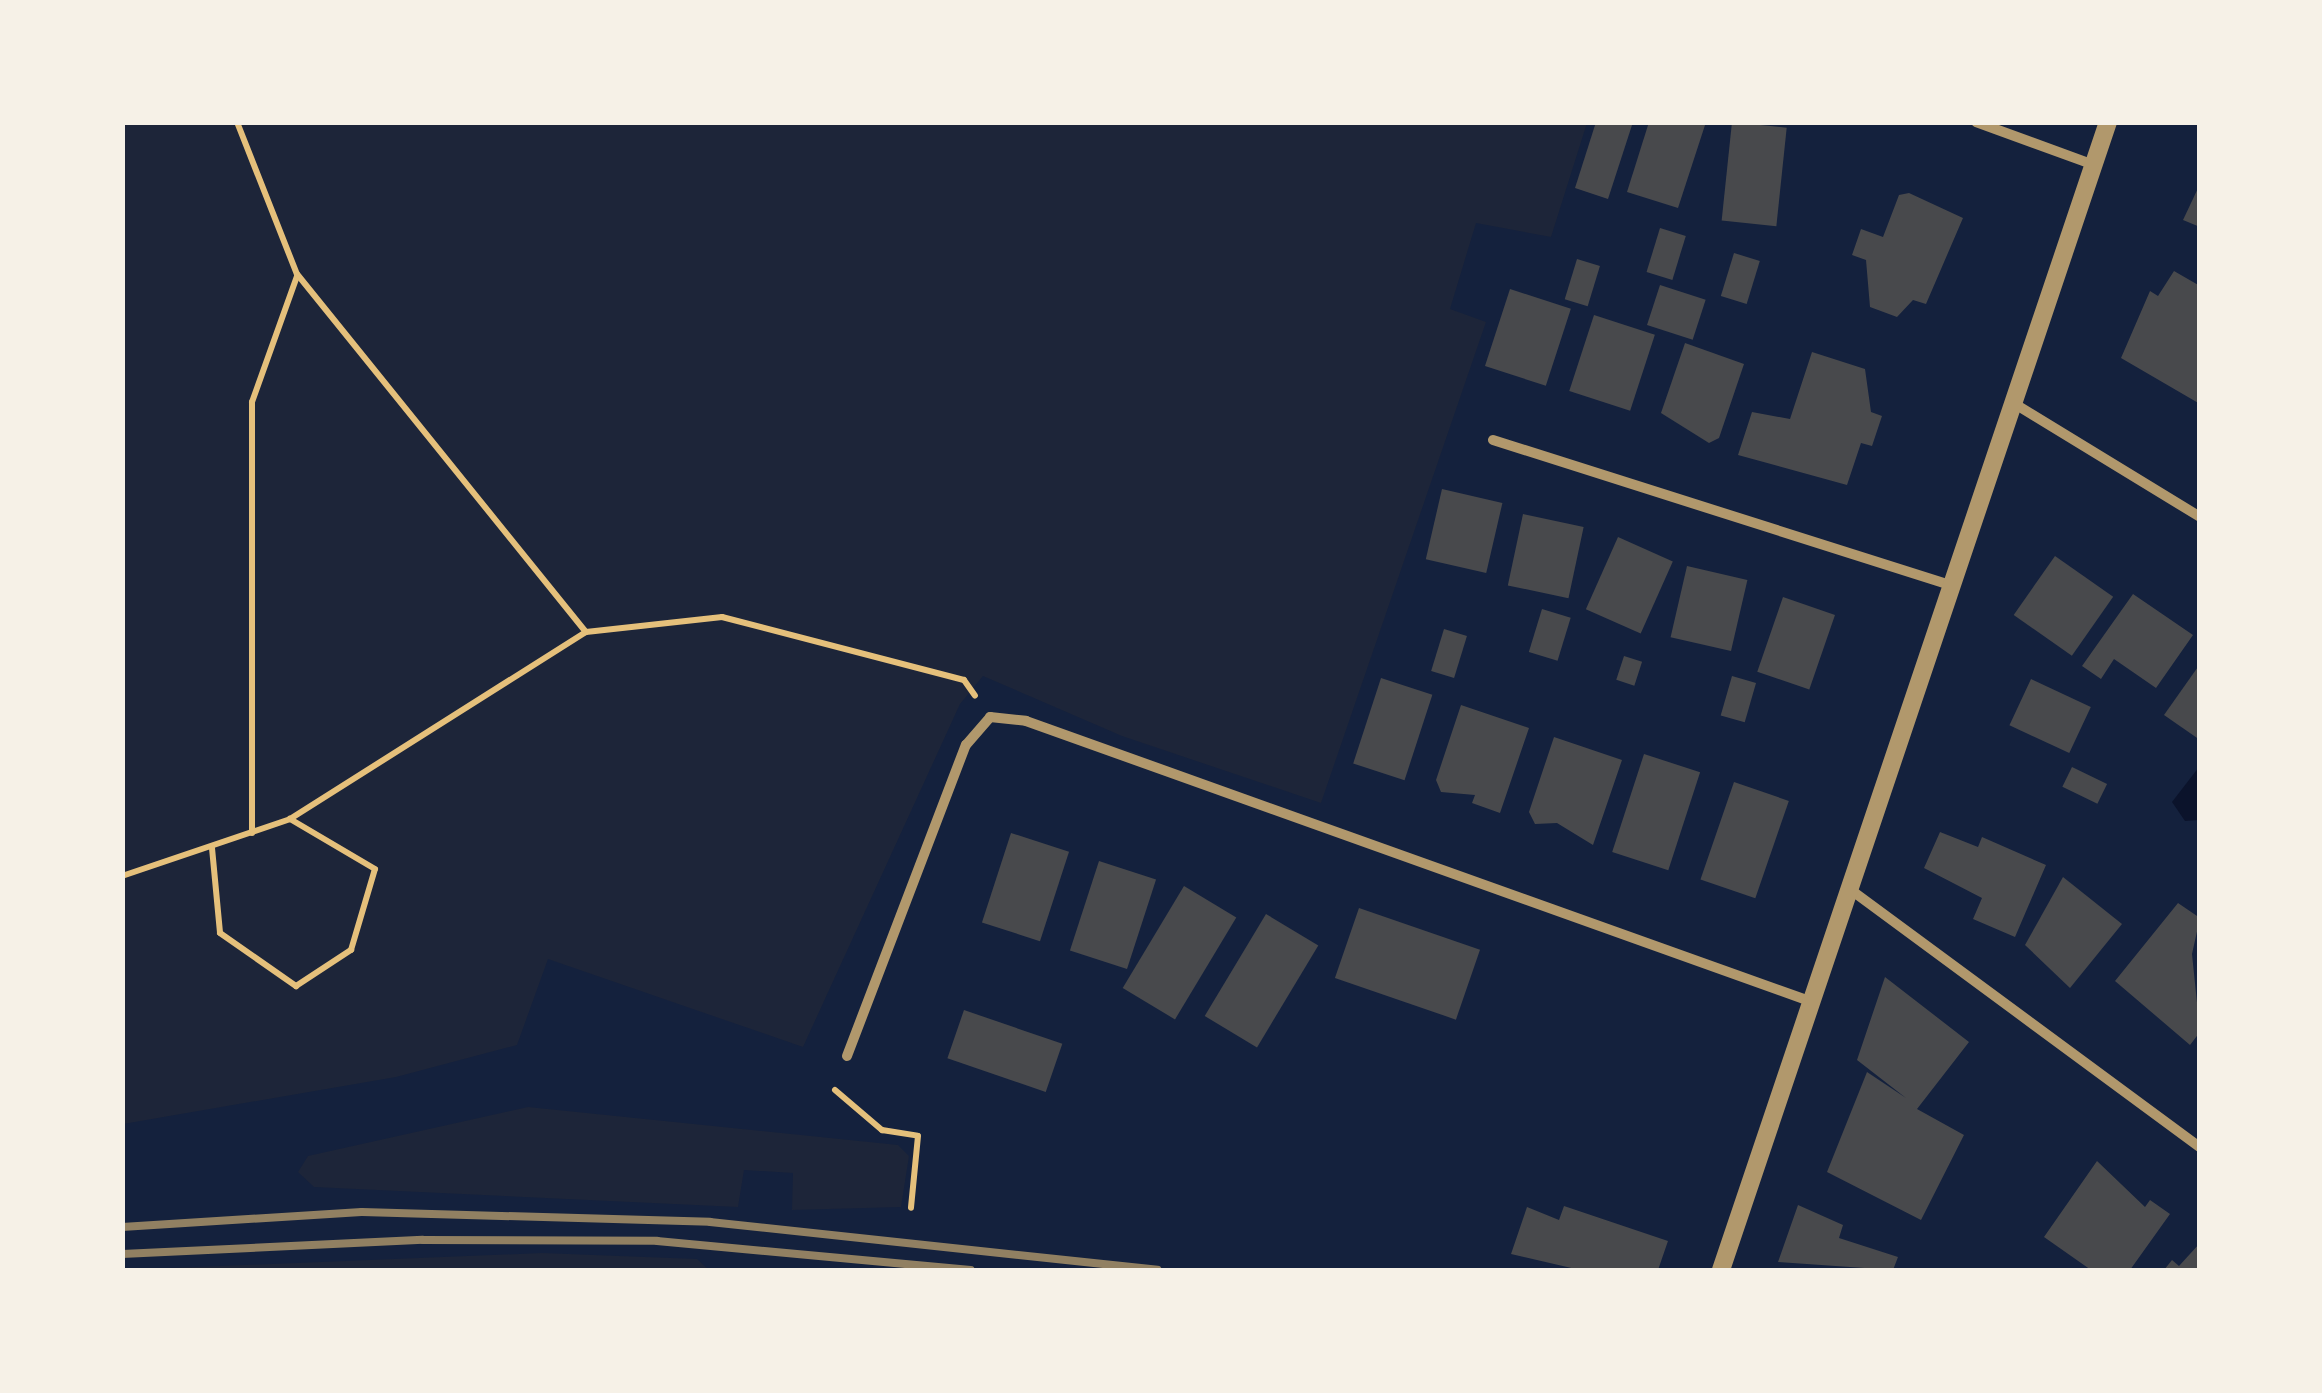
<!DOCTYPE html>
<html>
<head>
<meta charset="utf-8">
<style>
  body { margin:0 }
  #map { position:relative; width:2322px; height:1393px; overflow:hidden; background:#14213d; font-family:"PT Sans",sans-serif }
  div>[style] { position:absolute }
  .green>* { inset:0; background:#1d2539 }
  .water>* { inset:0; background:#0b132b }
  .building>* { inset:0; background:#48494c; transform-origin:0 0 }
  .path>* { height:6px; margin:-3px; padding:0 3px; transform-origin:3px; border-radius:3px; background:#e5c07b }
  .minor>* { height:10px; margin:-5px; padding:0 5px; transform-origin:5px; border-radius:5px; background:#b1986c }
  .tertiary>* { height:18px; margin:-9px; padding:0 9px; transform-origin:9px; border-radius:9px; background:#b1986c }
  .rail>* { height:8px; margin:-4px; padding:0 4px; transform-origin:4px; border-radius:4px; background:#918062 }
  span { translate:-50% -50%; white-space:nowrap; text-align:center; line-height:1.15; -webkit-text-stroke:8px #f6f1e7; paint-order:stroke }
  .frame { position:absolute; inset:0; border:125px solid #f6f1e7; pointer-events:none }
</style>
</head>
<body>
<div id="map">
  <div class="green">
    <div style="clip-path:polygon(123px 123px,1587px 123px,1551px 237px,1476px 223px,1450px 309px,1486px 322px,1321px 803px,1122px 736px,983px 676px,960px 704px,803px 1047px,548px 959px,517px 1045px,396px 1077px,123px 1124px)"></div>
    <div style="clip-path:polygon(528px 1107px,898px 1145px,909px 1156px,901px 1207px,792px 1210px,793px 1173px,744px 1170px,738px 1207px,314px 1187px,298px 1172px,308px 1156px)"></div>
    <div style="clip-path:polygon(542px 1253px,697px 1259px,709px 1270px,122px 1270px)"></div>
  </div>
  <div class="water">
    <div style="clip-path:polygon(2199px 767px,2199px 820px,2185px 821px,2172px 802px)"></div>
  </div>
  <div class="building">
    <div style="clip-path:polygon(1596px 122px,1633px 122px,1608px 199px,1575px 188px)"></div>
    <div style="clip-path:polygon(1649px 122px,1706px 122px,1678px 208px,1627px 192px)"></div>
    <div style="left:1732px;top:122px;width:55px;height:99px;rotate:6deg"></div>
    <div style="clip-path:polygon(2200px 184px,2200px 227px,2183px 220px)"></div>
    <div style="clip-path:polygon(1909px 193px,1963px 218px,1926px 304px,1913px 300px,1897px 317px,1870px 307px,1866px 260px,1852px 255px,1861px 229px,1883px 237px,1899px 195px)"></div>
    <div style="left:1660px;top:228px;width:27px;height:46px;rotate:17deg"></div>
    <div style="left:1734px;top:253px;width:27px;height:45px;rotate:17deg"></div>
    <div style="left:1577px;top:259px;width:24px;height:42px;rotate:17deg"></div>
    <div style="clip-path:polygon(2174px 271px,2200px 286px,2200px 404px,2121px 358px,2150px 291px,2158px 296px)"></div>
    <div style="left:1660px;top:285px;width:48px;height:42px;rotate:18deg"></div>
    <div style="left:1510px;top:289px;width:64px;height:81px;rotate:18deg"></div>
    <div style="left:1594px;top:315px;width:64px;height:80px;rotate:18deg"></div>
    <div style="clip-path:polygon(1685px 343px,1744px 364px,1719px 438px,1709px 443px,1661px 413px)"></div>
    <div style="clip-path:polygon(1812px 352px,1865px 369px,1871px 412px,1882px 416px,1872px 446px,1861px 443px,1847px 485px,1738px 455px,1752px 412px,1790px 419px)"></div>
    <div style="left:1442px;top:489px;width:62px;height:72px;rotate:13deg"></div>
    <div style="left:1523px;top:514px;width:62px;height:73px;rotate:12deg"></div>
    <div style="left:1618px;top:537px;width:60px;height:79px;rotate:24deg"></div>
    <div style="left:2055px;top:556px;width:71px;height:72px;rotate:35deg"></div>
    <div style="left:1687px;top:566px;width:62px;height:73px;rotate:13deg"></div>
    <div style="clip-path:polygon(2133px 594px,2193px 635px,2156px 688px,2114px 659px,2101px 679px,2082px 666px)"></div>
    <div style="left:1783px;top:597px;width:55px;height:79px;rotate:19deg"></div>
    <div style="left:1542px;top:609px;width:30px;height:45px;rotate:17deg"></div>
    <div style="left:1444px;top:629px;width:24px;height:44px;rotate:17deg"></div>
    <div style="left:1624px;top:656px;width:19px;height:25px;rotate:18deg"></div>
    <div style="clip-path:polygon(2200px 664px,2200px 740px,2164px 715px)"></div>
    <div style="left:1732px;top:676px;width:25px;height:41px;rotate:16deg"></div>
    <div style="left:1381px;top:678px;width:54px;height:90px;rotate:18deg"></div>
    <div style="left:2031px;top:679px;width:66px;height:51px;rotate:25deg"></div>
    <div style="clip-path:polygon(1461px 705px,1529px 728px,1500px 813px,1472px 803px,1475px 795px,1441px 792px,1436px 780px)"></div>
    <div style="clip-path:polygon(1554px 737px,1622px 760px,1593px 845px,1557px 823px,1535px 824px,1529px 812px)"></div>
    <div style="left:1644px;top:754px;width:59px;height:103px;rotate:18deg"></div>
    <div style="left:2072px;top:767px;width:39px;height:22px;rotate:26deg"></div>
    <div style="left:1734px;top:782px;width:58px;height:103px;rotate:19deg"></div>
    <div style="clip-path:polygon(1940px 832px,1978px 847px,1982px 837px,2046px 865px,2015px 937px,1973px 919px,1982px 898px,1924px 868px)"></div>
    <div style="left:1011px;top:833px;width:61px;height:94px;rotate:18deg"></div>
    <div style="left:1099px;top:861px;width:60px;height:94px;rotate:18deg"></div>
    <div style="clip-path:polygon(2063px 877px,2122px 924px,2070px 988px,2025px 945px)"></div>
    <div style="left:1184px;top:886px;width:61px;height:119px;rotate:31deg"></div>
    <div style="clip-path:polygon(2178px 903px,2200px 918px,2192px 954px,2200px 1032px,2190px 1045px,2115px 981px)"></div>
    <div style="left:1359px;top:908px;width:128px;height:74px;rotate:19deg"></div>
    <div style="left:1266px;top:914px;width:61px;height:119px;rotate:31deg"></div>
    <div style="clip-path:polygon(1885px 977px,1969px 1042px,1917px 1109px,1964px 1135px,1921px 1220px,1827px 1172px,1867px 1072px,1906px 1098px,1857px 1060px)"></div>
    <div style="left:964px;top:1010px;width:104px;height:51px;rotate:19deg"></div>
    <div style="clip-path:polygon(2097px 1161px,2145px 1207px,2150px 1200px,2170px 1214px,2130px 1270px,2091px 1270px,2044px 1237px)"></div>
    <div style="clip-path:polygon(1798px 1205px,1843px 1225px,1839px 1238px,1898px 1257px,1893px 1270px,1778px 1262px)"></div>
    <div style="clip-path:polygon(1564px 1206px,1668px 1241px,1658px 1270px,1580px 1270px,1511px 1254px,1527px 1207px,1559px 1220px)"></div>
    <div style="clip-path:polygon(2200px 1243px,2200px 1270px,2164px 1270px,2172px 1260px,2179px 1266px)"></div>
  </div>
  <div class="path">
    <div style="left:237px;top:122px;width:163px;rotate:68.5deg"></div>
    <div style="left:297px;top:274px;width:460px;rotate:51.1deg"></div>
    <div style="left:252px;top:833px;width:431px;rotate:-90deg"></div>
    <div style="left:252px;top:402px;width:134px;rotate:-70.3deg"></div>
    <div style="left:212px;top:848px;width:85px;rotate:84.6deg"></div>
    <div style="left:220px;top:933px;width:93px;rotate:34.9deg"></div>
    <div style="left:296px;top:986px;width:66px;rotate:-33.2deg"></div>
    <div style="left:351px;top:950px;width:84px;rotate:-73.5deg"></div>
    <div style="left:375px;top:869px;width:99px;rotate:-149.5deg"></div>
    <div style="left:122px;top:876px;width:177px;rotate:-18.7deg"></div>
    <div style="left:290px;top:819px;width:350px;rotate:-32.3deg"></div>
    <div style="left:586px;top:632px;width:137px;rotate:-6.3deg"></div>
    <div style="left:722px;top:617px;width:250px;rotate:14.6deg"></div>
    <div style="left:964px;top:680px;width:19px;rotate:55deg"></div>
    <div style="left:835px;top:1090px;width:62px;rotate:40.4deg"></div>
    <div style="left:882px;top:1130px;width:36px;rotate:9deg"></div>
    <div style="left:918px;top:1136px;width:72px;rotate:95.6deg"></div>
  </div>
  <div class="minor">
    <div style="left:1976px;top:122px;width:126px;rotate:20deg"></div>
    <div style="left:2015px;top:404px;width:217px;rotate:31.4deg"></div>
    <div style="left:1493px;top:440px;width:482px;rotate:17.6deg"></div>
    <div style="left:1851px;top:890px;width:433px;rotate:36.4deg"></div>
    <div style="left:847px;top:1056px;width:333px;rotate:-69.1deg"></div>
    <div style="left:966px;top:745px;width:37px;rotate:-49deg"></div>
    <div style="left:990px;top:717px;width:36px;rotate:6deg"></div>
    <div style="left:1026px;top:721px;width:835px;rotate:19.67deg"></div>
  </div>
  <div class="tertiary">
    <div style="left:1721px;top:1270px;width:1211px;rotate:-71.37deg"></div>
  </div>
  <div class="rail">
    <div style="left:122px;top:1227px;width:240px;rotate:-3.6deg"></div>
    <div style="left:362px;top:1212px;width:348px;rotate:1.6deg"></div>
    <div style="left:710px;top:1222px;width:450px;rotate:6.1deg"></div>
    <div style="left:122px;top:1254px;width:301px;rotate:-2.7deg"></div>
    <div style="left:423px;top:1240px;width:234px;rotate:0.2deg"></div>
    <div style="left:657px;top:1241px;width:315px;rotate:5.3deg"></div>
  </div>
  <div class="frame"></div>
</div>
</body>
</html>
